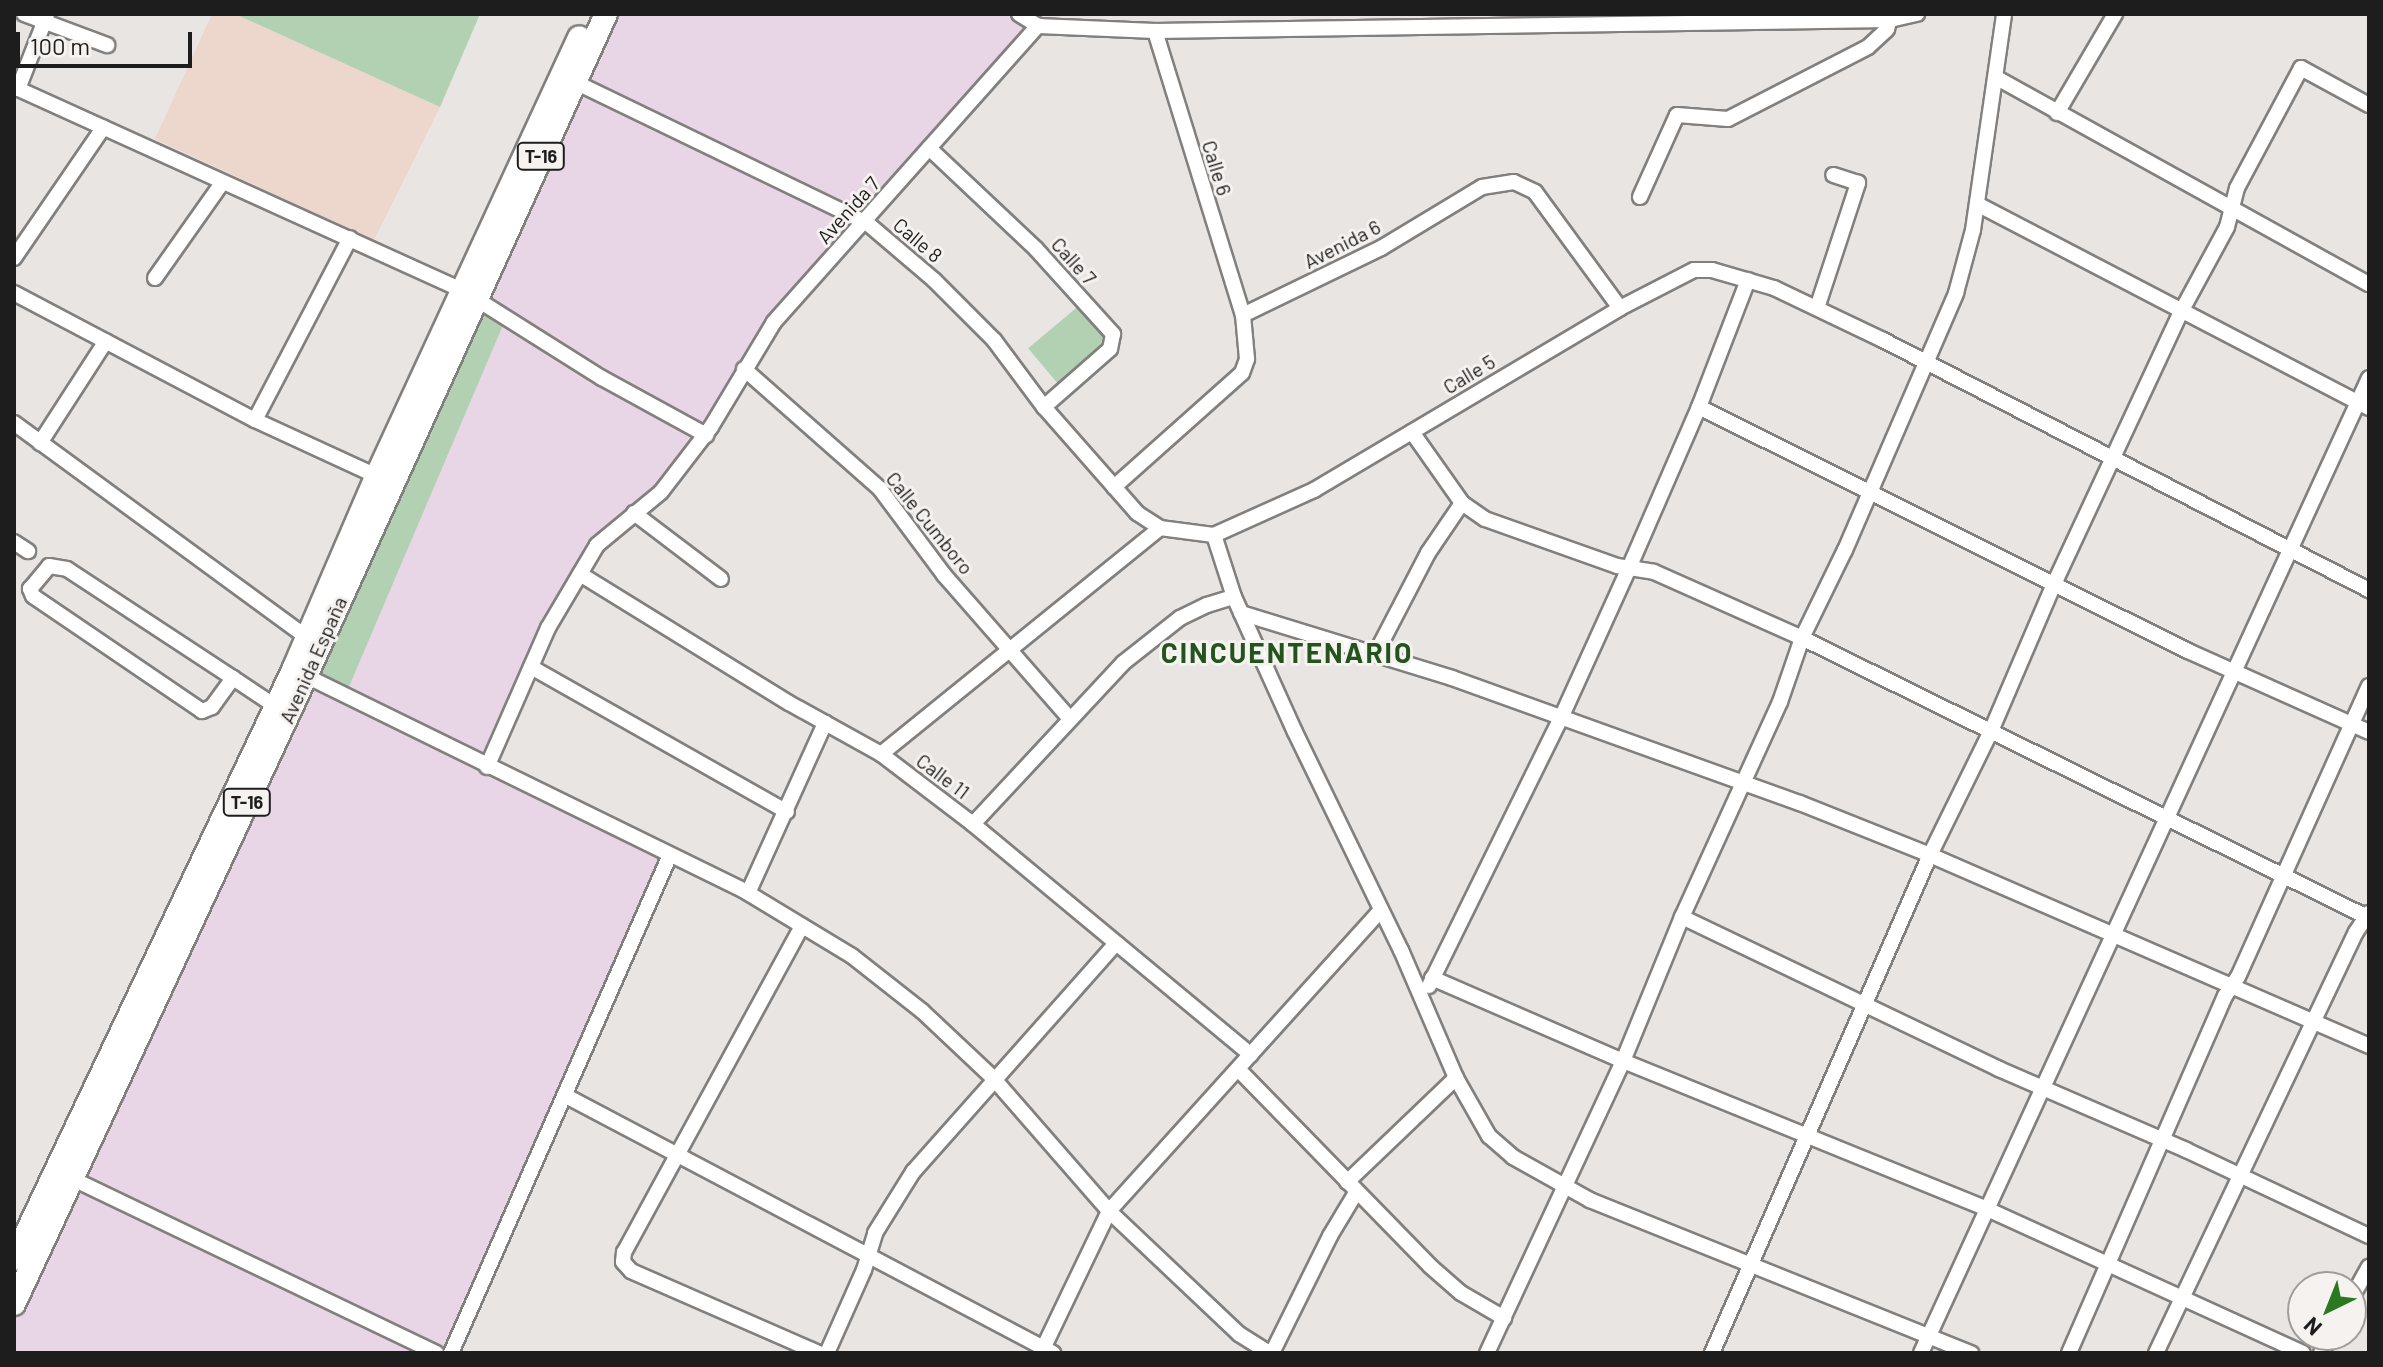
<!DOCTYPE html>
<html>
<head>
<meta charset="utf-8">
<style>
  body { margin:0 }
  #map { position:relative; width:2383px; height:1367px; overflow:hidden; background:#e8e5e3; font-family:Barlow,sans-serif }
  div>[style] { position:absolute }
  .commercial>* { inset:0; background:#edd6cb }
  .industrial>* { inset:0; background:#e8d5e6 }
  .green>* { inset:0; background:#b1d1b2; transform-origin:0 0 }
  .roads { filter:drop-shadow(2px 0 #82807e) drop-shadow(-2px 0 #82807e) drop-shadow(0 2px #82807e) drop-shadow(0 -2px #82807e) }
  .minor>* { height:14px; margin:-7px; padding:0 7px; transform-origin:7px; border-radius:7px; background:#fff }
  .highway>* { height:22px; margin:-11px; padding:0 11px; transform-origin:11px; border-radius:11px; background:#fff }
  span { translate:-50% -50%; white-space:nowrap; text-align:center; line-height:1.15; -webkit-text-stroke:6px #f5f2f0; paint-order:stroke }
  .shield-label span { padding:2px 6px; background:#f5f2f0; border:2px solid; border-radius:6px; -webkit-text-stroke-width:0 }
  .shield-label { font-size:18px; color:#1e1d1d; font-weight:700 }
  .street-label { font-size:20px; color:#1e1d1d }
  .district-label { font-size:28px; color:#23541d; font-weight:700; letter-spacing:2px }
  .frame { position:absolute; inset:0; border:16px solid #1e1d1d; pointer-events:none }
  .north { position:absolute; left:2287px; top:1271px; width:80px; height:80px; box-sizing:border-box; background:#f5f2f0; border:2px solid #9f9d9c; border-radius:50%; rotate:223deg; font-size:22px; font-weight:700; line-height:32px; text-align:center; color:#1e1d1d }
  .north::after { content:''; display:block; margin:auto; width:28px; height:36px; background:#2a7821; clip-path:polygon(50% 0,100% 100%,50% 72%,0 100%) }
  .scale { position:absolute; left:16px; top:32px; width:176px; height:36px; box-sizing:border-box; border:4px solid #1e1d1d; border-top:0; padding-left:10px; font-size:24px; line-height:28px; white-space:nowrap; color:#1e1d1d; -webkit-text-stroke:6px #f5f2f0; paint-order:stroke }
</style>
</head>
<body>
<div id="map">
  <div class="commercial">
    <div style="clip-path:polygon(212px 14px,235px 14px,440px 107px,374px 240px,155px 139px)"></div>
  </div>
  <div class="industrial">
    <div style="clip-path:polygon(600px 14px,1007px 14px,1026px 27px,931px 132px,855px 225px,777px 306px,696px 438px,657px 487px,596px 536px,575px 567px,527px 659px,483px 769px,661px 859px,441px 1353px,14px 1353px,14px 1284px)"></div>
  </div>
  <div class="green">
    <div style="clip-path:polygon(235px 14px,480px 14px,440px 107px)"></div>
    <div style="clip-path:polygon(477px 299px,506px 318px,345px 696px,306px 676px)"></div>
    <div style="left:1081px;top:304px;width:48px;height:69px;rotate:50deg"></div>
  </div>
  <div class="roads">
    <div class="minor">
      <div style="left:24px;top:14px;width:89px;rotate:20.5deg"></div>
      <div style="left:1019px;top:14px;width:22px;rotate:32deg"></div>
      <div style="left:1038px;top:26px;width:117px;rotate:2.4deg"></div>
      <div style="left:1155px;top:31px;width:735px;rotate:-0.86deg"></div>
      <div style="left:1890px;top:20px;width:28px;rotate:-13deg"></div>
      <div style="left:1155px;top:31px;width:297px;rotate:72.8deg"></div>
      <div style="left:1997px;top:78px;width:425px;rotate:29deg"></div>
      <div style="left:575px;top:82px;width:324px;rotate:25.8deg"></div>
      <div style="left:867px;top:223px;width:88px;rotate:40.4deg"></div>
      <div style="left:934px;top:280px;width:85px;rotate:45deg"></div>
      <div style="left:994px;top:340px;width:84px;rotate:53.3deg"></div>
      <div style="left:1044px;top:407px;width:141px;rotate:48.7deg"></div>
      <div style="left:1137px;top:513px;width:27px;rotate:33deg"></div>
      <div style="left:14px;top:87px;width:492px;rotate:24.4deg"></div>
      <div style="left:462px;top:290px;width:165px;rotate:32.2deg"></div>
      <div style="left:602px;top:378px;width:119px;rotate:28.7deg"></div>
      <div style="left:18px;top:89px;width:79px;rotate:-68.6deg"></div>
      <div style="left:2057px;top:113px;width:115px;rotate:-59.6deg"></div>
      <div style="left:929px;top:148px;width:147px;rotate:43.3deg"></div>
      <div style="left:1036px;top:249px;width:115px;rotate:47.8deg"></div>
      <div style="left:1113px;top:334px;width:15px;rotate:101deg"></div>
      <div style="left:1110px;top:349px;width:88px;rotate:138.7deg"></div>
      <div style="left:1640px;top:197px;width:90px;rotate:-65.7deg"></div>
      <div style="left:1677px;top:115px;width:51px;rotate:4.5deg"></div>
      <div style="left:1728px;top:119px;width:157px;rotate:-27.2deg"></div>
      <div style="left:1868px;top:47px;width:26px;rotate:-43deg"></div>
      <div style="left:1887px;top:29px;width:15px;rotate:-74deg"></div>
      <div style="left:1977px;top:204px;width:442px;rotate:27.5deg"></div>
      <div style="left:14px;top:258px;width:158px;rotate:-55.6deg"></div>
      <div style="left:155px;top:278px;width:116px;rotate:-54.8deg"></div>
      <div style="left:14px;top:293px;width:272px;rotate:27.8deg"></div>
      <div style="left:255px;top:420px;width:139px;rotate:24.7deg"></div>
      <div style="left:1817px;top:308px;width:132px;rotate:-71.8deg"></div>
      <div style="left:1858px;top:183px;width:26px;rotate:-162deg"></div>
      <div style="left:744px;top:369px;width:181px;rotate:41.4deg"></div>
      <div style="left:880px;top:489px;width:107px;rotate:53.3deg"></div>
      <div style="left:944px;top:575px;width:190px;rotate:48.8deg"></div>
      <div style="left:1699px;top:407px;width:546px;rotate:26.52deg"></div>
      <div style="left:2188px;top:651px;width:198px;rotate:24.1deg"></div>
      <div style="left:255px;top:420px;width:205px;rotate:-62.4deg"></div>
      <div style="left:14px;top:423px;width:362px;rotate:36.2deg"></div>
      <div style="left:1412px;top:432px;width:87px;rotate:54.8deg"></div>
      <div style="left:1462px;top:503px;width:28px;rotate:35deg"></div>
      <div style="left:1485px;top:519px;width:140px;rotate:19.6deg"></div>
      <div style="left:1617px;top:566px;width:37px;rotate:9deg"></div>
      <div style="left:1654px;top:572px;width:162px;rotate:24deg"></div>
      <div style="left:1802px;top:638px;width:632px;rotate:26.28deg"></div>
      <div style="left:40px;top:443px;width:121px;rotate:-57.1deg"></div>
      <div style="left:1114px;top:487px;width:171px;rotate:-41.7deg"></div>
      <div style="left:1242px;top:373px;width:15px;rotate:-70deg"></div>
      <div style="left:1247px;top:359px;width:44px;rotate:-95.2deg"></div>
      <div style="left:1243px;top:315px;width:153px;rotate:-25.9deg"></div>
      <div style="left:1381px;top:248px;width:118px;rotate:-31.1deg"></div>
      <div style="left:1482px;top:187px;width:32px;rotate:-9deg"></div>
      <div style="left:1514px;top:182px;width:23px;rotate:25deg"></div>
      <div style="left:1535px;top:192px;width:144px;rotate:53.8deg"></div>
      <div style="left:634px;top:513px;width:109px;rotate:37.2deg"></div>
      <div style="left:1214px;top:535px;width:110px;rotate:-24.2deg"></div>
      <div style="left:1314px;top:490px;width:356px;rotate:-30.7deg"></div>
      <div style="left:1620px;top:308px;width:83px;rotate:-27.2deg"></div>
      <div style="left:1694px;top:270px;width:18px"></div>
      <div style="left:1712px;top:270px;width:65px;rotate:16.2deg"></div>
      <div style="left:1774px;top:288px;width:121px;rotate:25.5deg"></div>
      <div style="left:1883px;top:340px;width:547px;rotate:27.22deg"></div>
      <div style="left:1214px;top:535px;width:65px;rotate:72.1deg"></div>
      <div style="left:1234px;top:597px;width:148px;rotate:65.7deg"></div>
      <div style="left:1295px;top:732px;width:242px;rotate:64.1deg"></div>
      <div style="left:1401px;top:950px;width:139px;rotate:66.7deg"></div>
      <div style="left:1456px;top:1078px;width:67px;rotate:60.4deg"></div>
      <div style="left:1489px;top:1136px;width:32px;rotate:41deg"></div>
      <div style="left:1513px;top:1157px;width:88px;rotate:29.2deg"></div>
      <div style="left:1590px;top:1200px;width:411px;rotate:21.9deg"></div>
      <div style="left:14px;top:542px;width:17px;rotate:33deg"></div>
      <div style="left:580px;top:574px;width:246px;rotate:31.7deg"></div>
      <div style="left:789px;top:703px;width:105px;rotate:29deg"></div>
      <div style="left:881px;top:754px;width:116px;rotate:37.3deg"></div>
      <div style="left:973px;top:824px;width:361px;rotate:39.7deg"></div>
      <div style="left:1241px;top:613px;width:221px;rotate:17.1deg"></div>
      <div style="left:1452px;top:678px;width:370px;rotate:19.8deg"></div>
      <div style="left:1800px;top:803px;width:140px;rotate:21.8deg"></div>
      <div style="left:1930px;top:855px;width:479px;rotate:23.5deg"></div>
      <div style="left:1376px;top:653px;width:113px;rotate:-62.5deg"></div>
      <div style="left:1428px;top:553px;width:60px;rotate:-55.8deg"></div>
      <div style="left:531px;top:667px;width:294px;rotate:29.5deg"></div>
      <div style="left:300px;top:673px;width:493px;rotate:26.1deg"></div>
      <div style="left:743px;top:890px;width:127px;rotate:31.2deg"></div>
      <div style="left:852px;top:956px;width:89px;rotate:38.2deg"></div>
      <div style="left:922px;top:1011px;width:98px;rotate:43.3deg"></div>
      <div style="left:993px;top:1078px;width:176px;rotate:48.9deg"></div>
      <div style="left:1109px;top:1211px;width:179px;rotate:43.4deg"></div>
      <div style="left:1239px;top:1334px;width:36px;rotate:32deg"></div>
      <div style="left:233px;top:678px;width:36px;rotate:126deg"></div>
      <div style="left:212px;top:707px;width:11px;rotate:158deg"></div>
      <div style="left:202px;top:711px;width:204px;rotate:-145.8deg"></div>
      <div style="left:33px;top:596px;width:8px;rotate:-113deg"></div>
      <div style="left:30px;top:589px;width:30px;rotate:-50deg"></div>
      <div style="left:49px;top:566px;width:18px;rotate:9deg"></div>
      <div style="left:67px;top:569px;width:199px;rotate:33.3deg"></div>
      <div style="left:233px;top:678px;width:50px;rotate:33.7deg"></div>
      <div style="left:881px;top:754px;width:359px;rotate:-39deg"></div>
      <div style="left:1160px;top:528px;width:54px;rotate:7.4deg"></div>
      <div style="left:487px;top:767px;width:152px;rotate:-66.3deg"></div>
      <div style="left:548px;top:628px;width:96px;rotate:-59.4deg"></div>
      <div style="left:597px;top:545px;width:83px;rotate:-39.6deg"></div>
      <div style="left:661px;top:492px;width:82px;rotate:-52.4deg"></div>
      <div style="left:711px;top:427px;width:122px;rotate:-59deg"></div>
      <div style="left:774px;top:322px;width:397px;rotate:-48.3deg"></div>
      <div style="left:973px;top:824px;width:220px;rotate:-47deg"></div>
      <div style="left:1123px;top:663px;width:73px;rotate:-38.3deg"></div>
      <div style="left:1180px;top:618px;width:30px;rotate:-26deg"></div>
      <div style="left:1207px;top:605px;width:28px;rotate:-17deg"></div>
      <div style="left:748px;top:893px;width:187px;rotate:-65.6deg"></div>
      <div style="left:1682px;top:917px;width:352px;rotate:25.6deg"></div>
      <div style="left:1999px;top:1069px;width:204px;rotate:23.4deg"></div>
      <div style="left:2186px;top:1150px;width:202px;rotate:25.2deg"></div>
      <div style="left:802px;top:926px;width:371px;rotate:118.6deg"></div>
      <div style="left:624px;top:1252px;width:10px;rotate:96deg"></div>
      <div style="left:623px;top:1262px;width:12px;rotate:48deg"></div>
      <div style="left:631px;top:1271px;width:205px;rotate:23.6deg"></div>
      <div style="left:1432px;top:978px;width:208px;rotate:23.5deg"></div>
      <div style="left:1623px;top:1061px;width:393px;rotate:22.1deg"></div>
      <div style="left:1987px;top:1209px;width:347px;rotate:24.5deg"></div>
      <div style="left:1429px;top:986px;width:299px;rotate:-63.8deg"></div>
      <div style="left:1561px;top:718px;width:165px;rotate:-65.6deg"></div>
      <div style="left:1629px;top:568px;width:176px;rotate:-66.5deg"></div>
      <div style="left:1699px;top:407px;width:136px;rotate:-68.9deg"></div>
      <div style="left:1238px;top:1069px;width:275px;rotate:45.7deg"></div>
      <div style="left:1430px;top:1266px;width:41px;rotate:41.1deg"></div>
      <div style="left:1461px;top:1293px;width:50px;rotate:30.2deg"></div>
      <div style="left:566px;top:1096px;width:551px;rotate:27.82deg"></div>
      <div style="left:71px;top:1178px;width:405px;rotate:25.6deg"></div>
      <div style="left:1347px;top:1182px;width:151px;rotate:-43.7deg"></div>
      <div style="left:2351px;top:1299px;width:37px;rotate:-61deg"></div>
      <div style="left:451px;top:1353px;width:544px;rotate:-66.26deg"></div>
      <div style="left:827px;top:1353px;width:91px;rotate:-66deg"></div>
      <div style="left:864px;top:1270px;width:39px;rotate:-73deg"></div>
      <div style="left:875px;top:1233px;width:72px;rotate:-58.1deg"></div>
      <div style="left:913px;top:1172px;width:306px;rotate:-48.4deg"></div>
      <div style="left:1041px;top:1353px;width:157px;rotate:-64.4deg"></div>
      <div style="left:1109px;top:1211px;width:403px;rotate:-47.9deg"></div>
      <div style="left:1272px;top:1353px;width:131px;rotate:-63.6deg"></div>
      <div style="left:1330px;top:1236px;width:52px;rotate:-59deg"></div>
      <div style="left:1487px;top:1353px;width:322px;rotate:-65deg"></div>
      <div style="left:1623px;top:1061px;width:156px;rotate:-67.7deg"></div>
      <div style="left:1682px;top:917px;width:236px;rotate:-65.5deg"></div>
      <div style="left:1780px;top:702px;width:68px;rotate:-71deg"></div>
      <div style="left:1802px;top:638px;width:98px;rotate:-64deg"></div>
      <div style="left:1845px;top:550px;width:280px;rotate:-66.6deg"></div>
      <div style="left:1956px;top:293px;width:65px;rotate:-74.9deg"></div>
      <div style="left:1973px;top:230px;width:218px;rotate:-81.8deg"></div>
      <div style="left:1712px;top:1353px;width:544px;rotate:-66.36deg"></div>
      <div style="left:1930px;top:855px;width:138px;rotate:-63.8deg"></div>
      <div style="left:1991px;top:731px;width:160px;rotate:-66.8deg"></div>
      <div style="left:2054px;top:584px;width:302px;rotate:-65deg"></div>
      <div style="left:2182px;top:310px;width:94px;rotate:-61.5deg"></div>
      <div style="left:2227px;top:227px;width:40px;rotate:-75.6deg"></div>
      <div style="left:2237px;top:188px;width:136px;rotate:-61.9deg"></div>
      <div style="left:2301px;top:68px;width:77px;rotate:28.6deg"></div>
      <div style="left:1921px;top:1353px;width:1073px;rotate:-65.32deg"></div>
      <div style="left:2069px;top:1353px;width:390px;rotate:-66.4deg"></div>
      <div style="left:2225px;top:996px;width:23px;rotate:-56deg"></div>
      <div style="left:2238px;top:977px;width:319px;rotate:-65.8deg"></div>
      <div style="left:2156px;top:1353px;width:466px;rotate:-64.6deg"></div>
      <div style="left:2356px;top:932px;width:23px;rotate:-56deg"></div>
      <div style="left:2321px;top:1353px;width:21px;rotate:-61deg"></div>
    </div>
    <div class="highway">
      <div style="left:14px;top:1259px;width:652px;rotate:-64.65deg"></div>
      <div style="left:293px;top:670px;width:212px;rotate:-66.7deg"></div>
      <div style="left:377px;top:475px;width:482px;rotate:-65.2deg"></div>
      <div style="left:14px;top:1304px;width:693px;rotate:-65.06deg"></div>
      <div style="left:306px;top:676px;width:727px;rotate:-65.62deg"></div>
    </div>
  </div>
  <div class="shield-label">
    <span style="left:541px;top:156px">T-16</span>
    <span style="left:247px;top:802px">T-16</span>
  </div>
  <div class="street-label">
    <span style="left:1217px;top:168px;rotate:73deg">Calle 6</span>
    <span style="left:848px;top:210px;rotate:-48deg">Avenida 7</span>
    <span style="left:918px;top:240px;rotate:40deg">Calle 8</span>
    <span style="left:1342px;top:244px;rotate:-27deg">Avenida 6</span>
    <span style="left:1074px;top:261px;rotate:48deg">Calle 7</span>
    <span style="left:1469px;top:374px;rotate:-31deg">Calle 5</span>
    <span style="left:930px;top:523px;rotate:51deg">Calle Cumboro</span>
    <span style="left:313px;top:660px;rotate:-66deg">Avenida España</span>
    <span style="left:943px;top:776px;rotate:37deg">Calle 11</span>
  </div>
  <div class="district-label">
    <span style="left:1287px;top:652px">CINCUENTENARIO</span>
  </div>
  <div class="frame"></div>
  <div class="north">N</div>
  <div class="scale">100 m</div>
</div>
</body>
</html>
